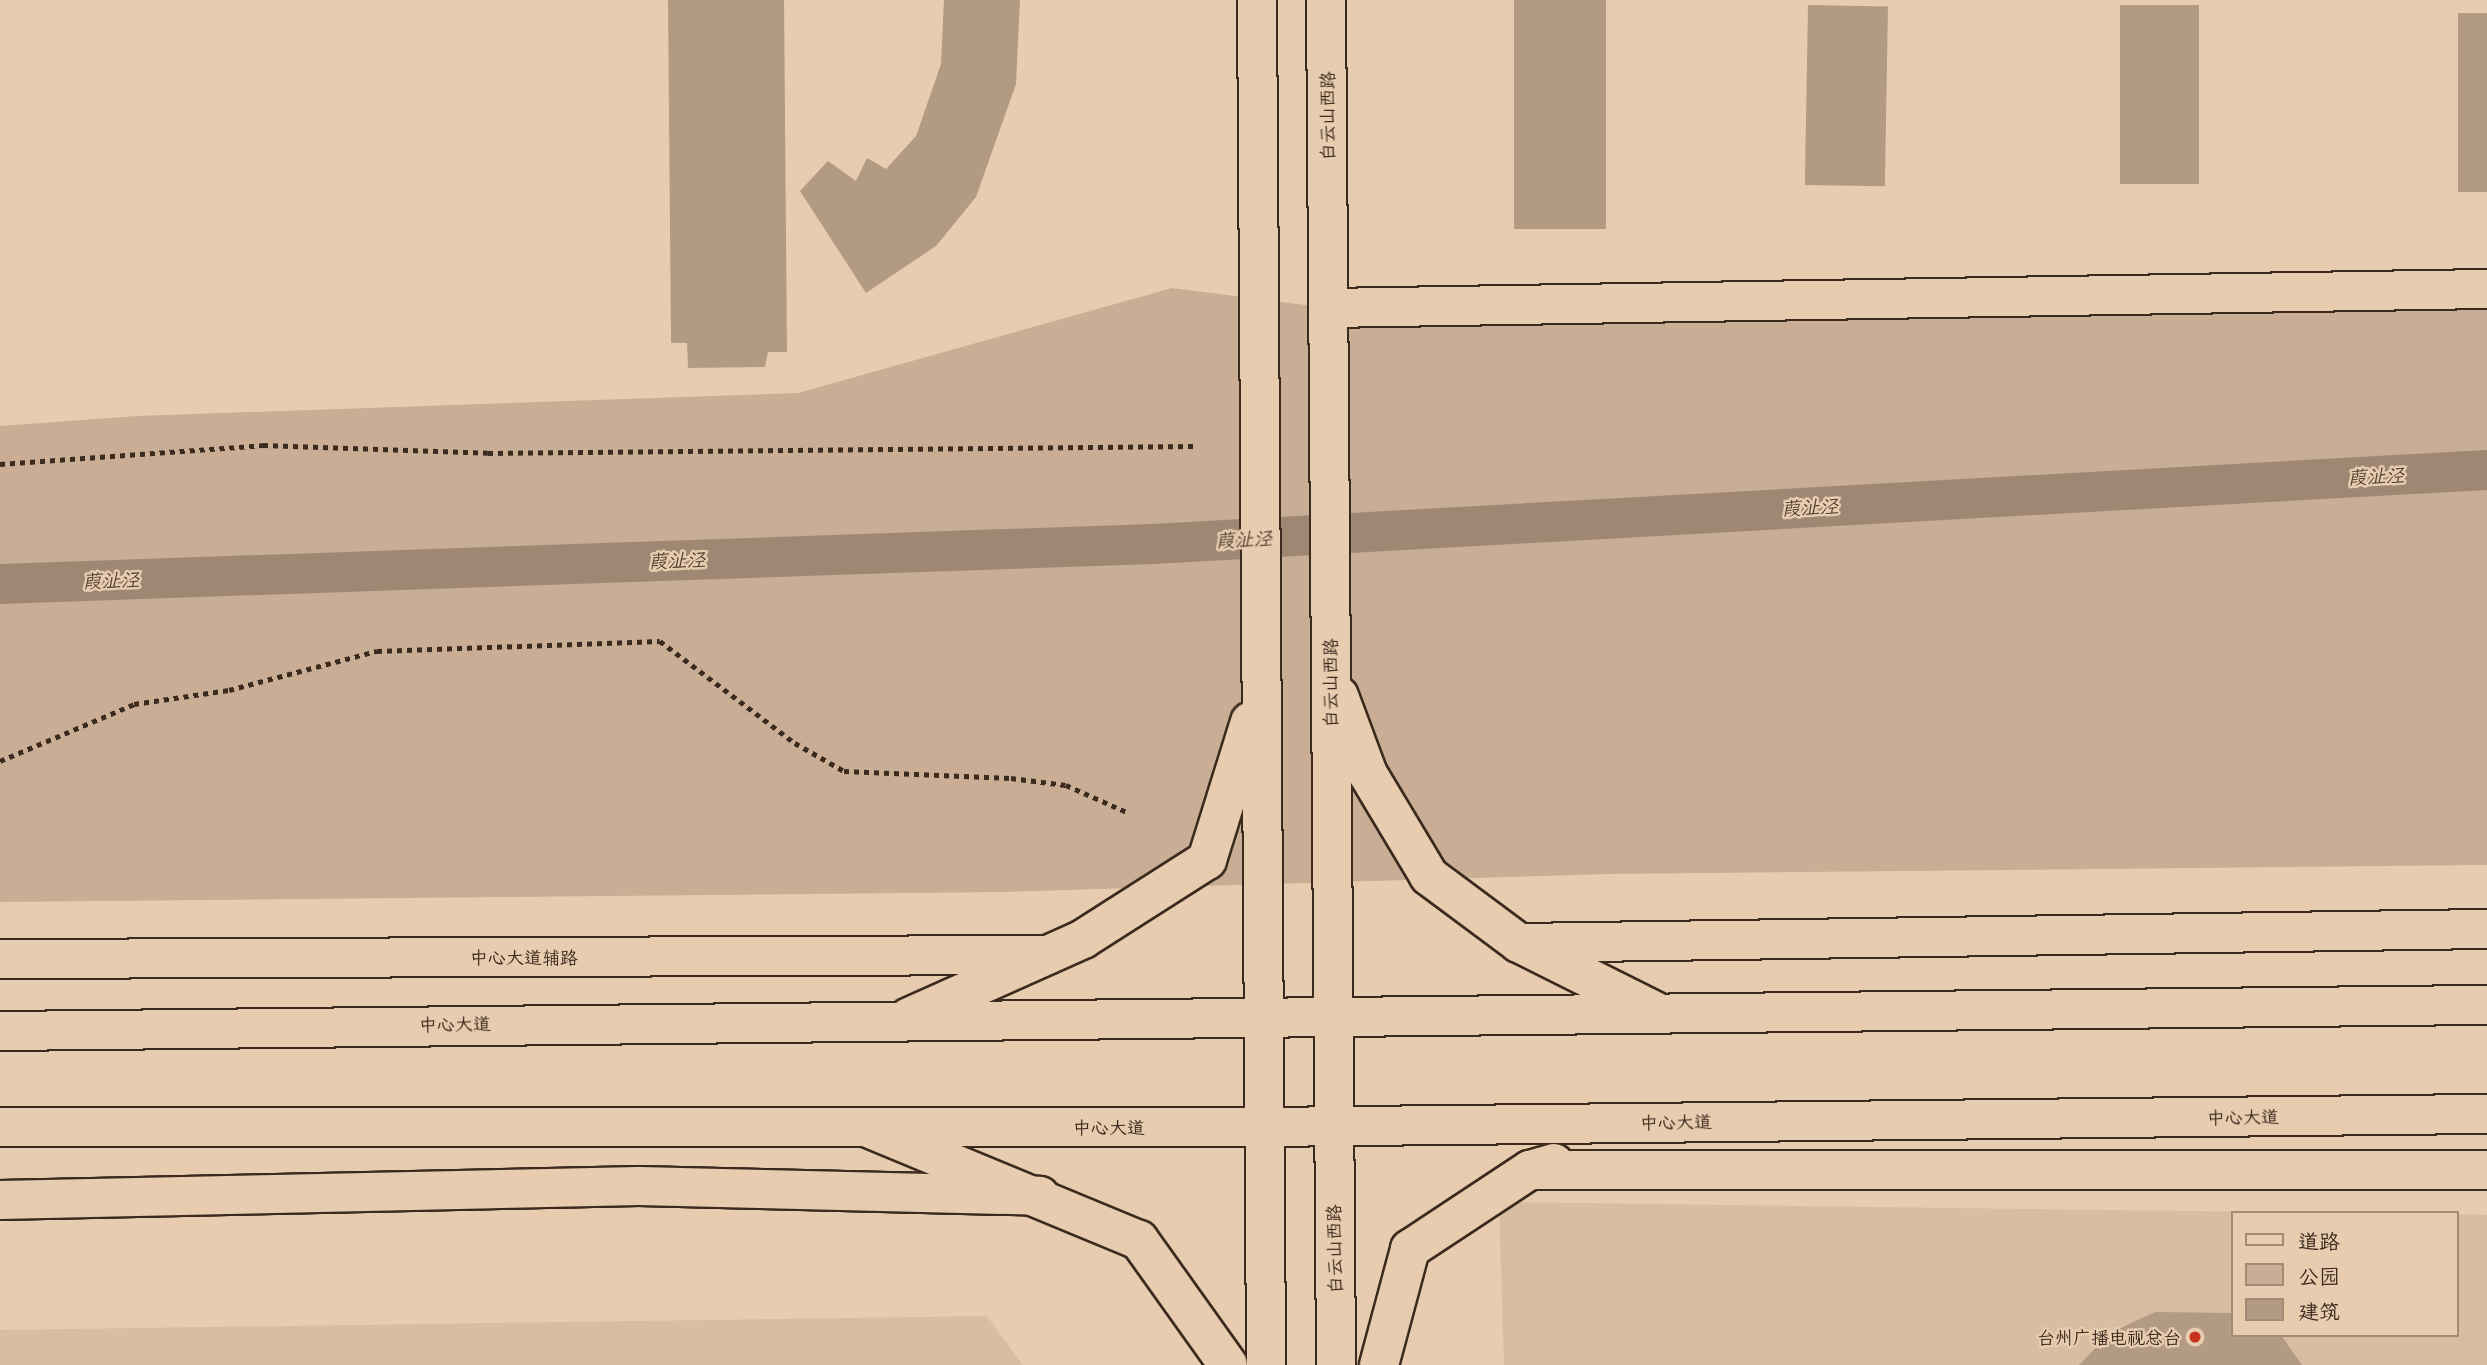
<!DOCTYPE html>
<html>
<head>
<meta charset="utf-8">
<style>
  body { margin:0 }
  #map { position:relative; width:2487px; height:1365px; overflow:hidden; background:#e8ccaf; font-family:"Playpen Sans","LXGW WenKai TC",sans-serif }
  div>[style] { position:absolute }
  .built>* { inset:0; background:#d8bda2 }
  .green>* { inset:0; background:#c9ae95 }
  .canal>* { height:40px; margin:-20px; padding:0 20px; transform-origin:20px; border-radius:20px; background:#9f8873 }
  .building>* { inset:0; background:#b39a82; transform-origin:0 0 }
  .path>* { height:4.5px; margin-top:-2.25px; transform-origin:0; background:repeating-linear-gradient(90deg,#3b2a1e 0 5px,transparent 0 10px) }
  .roads { filter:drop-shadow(2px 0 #3b2a1e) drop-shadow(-2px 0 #3b2a1e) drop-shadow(0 2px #3b2a1e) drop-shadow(0 -2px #3b2a1e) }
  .secondary>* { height:38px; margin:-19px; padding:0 19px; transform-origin:19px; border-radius:19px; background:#e8ccaf }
  .primary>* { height:38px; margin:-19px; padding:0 19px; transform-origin:19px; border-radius:19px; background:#e8ccaf }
  .dots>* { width:19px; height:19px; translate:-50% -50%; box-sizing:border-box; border:4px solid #e8ccaf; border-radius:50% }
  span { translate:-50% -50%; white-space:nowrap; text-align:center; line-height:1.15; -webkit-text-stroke:5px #e8ccaf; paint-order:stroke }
  .street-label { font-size:18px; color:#3b2a1e }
  .poi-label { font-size:18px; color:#3b2a1e }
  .right { translate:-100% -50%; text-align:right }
  .water-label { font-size:19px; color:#4f3d2f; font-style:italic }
  .legend { position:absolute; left:2231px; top:1211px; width:228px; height:126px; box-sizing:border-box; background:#e8ccaf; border:2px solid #a38b75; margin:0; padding:9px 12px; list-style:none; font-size:21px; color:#3b2a1e }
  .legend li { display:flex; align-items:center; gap:14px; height:35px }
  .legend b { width:35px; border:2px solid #a38b75 }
</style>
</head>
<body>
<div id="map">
  <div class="built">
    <div style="clip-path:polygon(1499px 1202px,2343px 1213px,2233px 1213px,2233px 1335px,2457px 1335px,2457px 1214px,2487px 1215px,2487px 1365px,1504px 1365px)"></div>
    <div style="clip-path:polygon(987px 1316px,1023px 1365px,0 1365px,0 1330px)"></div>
  </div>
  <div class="green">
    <div style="clip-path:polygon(1172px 288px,1328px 308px,2487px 289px,2487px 865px,1609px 874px,1003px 892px,0 902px,0 426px,137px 416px,798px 393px)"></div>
  </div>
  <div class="canal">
    <div style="left:0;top:584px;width:1154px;rotate:-1.99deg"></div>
    <div style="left:1153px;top:544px;width:1336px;rotate:-3.18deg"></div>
  </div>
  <div class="building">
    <div style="clip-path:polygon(668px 0,784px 0,787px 352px,768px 352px,765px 367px,688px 368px,687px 343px,671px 343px)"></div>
    <div style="clip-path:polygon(944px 0,1020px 0,1016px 84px,976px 197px,936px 246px,866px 293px,800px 191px,828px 161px,856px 181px,867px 158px,886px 169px,916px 136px,941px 64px)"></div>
    <div style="left:1514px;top:0;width:92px;height:229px"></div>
    <div style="left:1808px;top:5px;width:80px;height:180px;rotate:1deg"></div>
    <div style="left:2120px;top:5px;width:79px;height:179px"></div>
    <div style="left:2458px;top:13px;width:29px;height:179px"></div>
    <div style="clip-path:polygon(2155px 1312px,2233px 1313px,2233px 1335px,2281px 1335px,2302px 1365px,2079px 1365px,2110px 1333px)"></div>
  </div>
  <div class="path">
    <div style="left:0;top:464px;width:264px;rotate:-4.1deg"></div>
    <div style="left:263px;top:445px;width:225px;rotate:2deg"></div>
    <div style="left:488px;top:453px;width:708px;rotate:-0.57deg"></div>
    <div style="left:0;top:761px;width:146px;rotate:-23deg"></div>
    <div style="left:134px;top:704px;width:96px;rotate:-8.4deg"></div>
    <div style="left:229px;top:690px;width:153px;rotate:-14.8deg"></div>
    <div style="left:377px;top:651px;width:283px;rotate:-2deg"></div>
    <div style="left:660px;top:641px;width:169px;rotate:37.1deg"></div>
    <div style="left:795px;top:743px;width:56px;rotate:29.7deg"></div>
    <div style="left:844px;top:771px;width:167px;rotate:2.4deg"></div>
    <div style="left:1011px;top:778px;width:55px;rotate:7.3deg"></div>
    <div style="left:1066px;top:785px;width:69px;rotate:24deg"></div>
  </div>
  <div class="roads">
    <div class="secondary">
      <div style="left:1257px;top:0;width:1365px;rotate:89.62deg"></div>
      <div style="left:1326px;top:0;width:1365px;rotate:89.58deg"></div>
      <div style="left:1328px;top:308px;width:1159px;rotate:-0.94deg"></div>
      <div style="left:1339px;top:696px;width:83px;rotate:69.6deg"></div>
      <div style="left:1368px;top:774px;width:119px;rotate:59.1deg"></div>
      <div style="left:1429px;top:876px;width:112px;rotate:36.7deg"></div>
      <div style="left:1519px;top:943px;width:157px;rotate:26.6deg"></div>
      <div style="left:1519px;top:943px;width:968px;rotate:-0.83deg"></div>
      <div style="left:0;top:959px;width:1047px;rotate:-0.22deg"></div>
      <div style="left:909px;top:1017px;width:191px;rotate:-24.1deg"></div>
      <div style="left:1083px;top:939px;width:147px;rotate:-32.5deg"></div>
      <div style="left:1207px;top:860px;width:145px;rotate:-72.7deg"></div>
      <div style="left:868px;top:1128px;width:293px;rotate:22.5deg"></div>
      <div style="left:1139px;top:1240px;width:153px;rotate:54.5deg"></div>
      <div style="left:1530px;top:1170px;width:957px"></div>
      <div style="left:0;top:1200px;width:639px;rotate:-1.26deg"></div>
      <div style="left:639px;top:1186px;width:401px;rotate:1.4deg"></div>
      <div style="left:1379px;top:1365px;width:120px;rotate:-75deg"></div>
      <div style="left:1410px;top:1249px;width:144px;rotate:-33.4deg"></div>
      <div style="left:1530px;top:1170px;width:25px;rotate:-16deg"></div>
    </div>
    <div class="primary">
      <div style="left:0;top:1031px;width:2487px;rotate:-0.6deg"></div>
      <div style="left:0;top:1127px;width:1262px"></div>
      <div style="left:1262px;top:1127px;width:1225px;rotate:-0.61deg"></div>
    </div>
  </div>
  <div class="dots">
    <div style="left:2195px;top:1337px;background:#c8321e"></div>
  </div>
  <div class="street-label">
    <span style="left:1327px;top:116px;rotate:-90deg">白云山西路</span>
    <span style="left:1330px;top:683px;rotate:-90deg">白云山西路</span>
    <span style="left:524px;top:957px">中心大道辅路</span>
    <span style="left:455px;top:1024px;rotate:-1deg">中心大道</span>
    <span style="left:2243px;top:1117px;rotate:-1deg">中心大道</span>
    <span style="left:1676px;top:1122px;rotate:-1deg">中心大道</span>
    <span style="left:1109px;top:1127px">中心大道</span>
    <span style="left:1334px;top:1249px;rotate:-91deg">白云山西路</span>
  </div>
  <div class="poi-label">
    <span class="right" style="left:2181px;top:1337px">台州广播电视总台</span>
  </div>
  <div class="water-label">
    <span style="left:2376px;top:476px;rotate:-3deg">葭沚泾</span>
    <span style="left:1810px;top:507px;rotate:-3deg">葭沚泾</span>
    <span style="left:1244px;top:539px;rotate:-3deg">葭沚泾</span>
    <span style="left:677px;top:560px;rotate:-2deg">葭沚泾</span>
    <span style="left:111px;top:580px;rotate:-2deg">葭沚泾</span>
  </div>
  <ul class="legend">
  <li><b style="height:9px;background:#e8ccaf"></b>道路</li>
  <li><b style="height:19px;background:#c9ae95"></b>公园</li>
  <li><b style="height:19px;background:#b39a82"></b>建筑</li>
  </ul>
</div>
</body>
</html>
